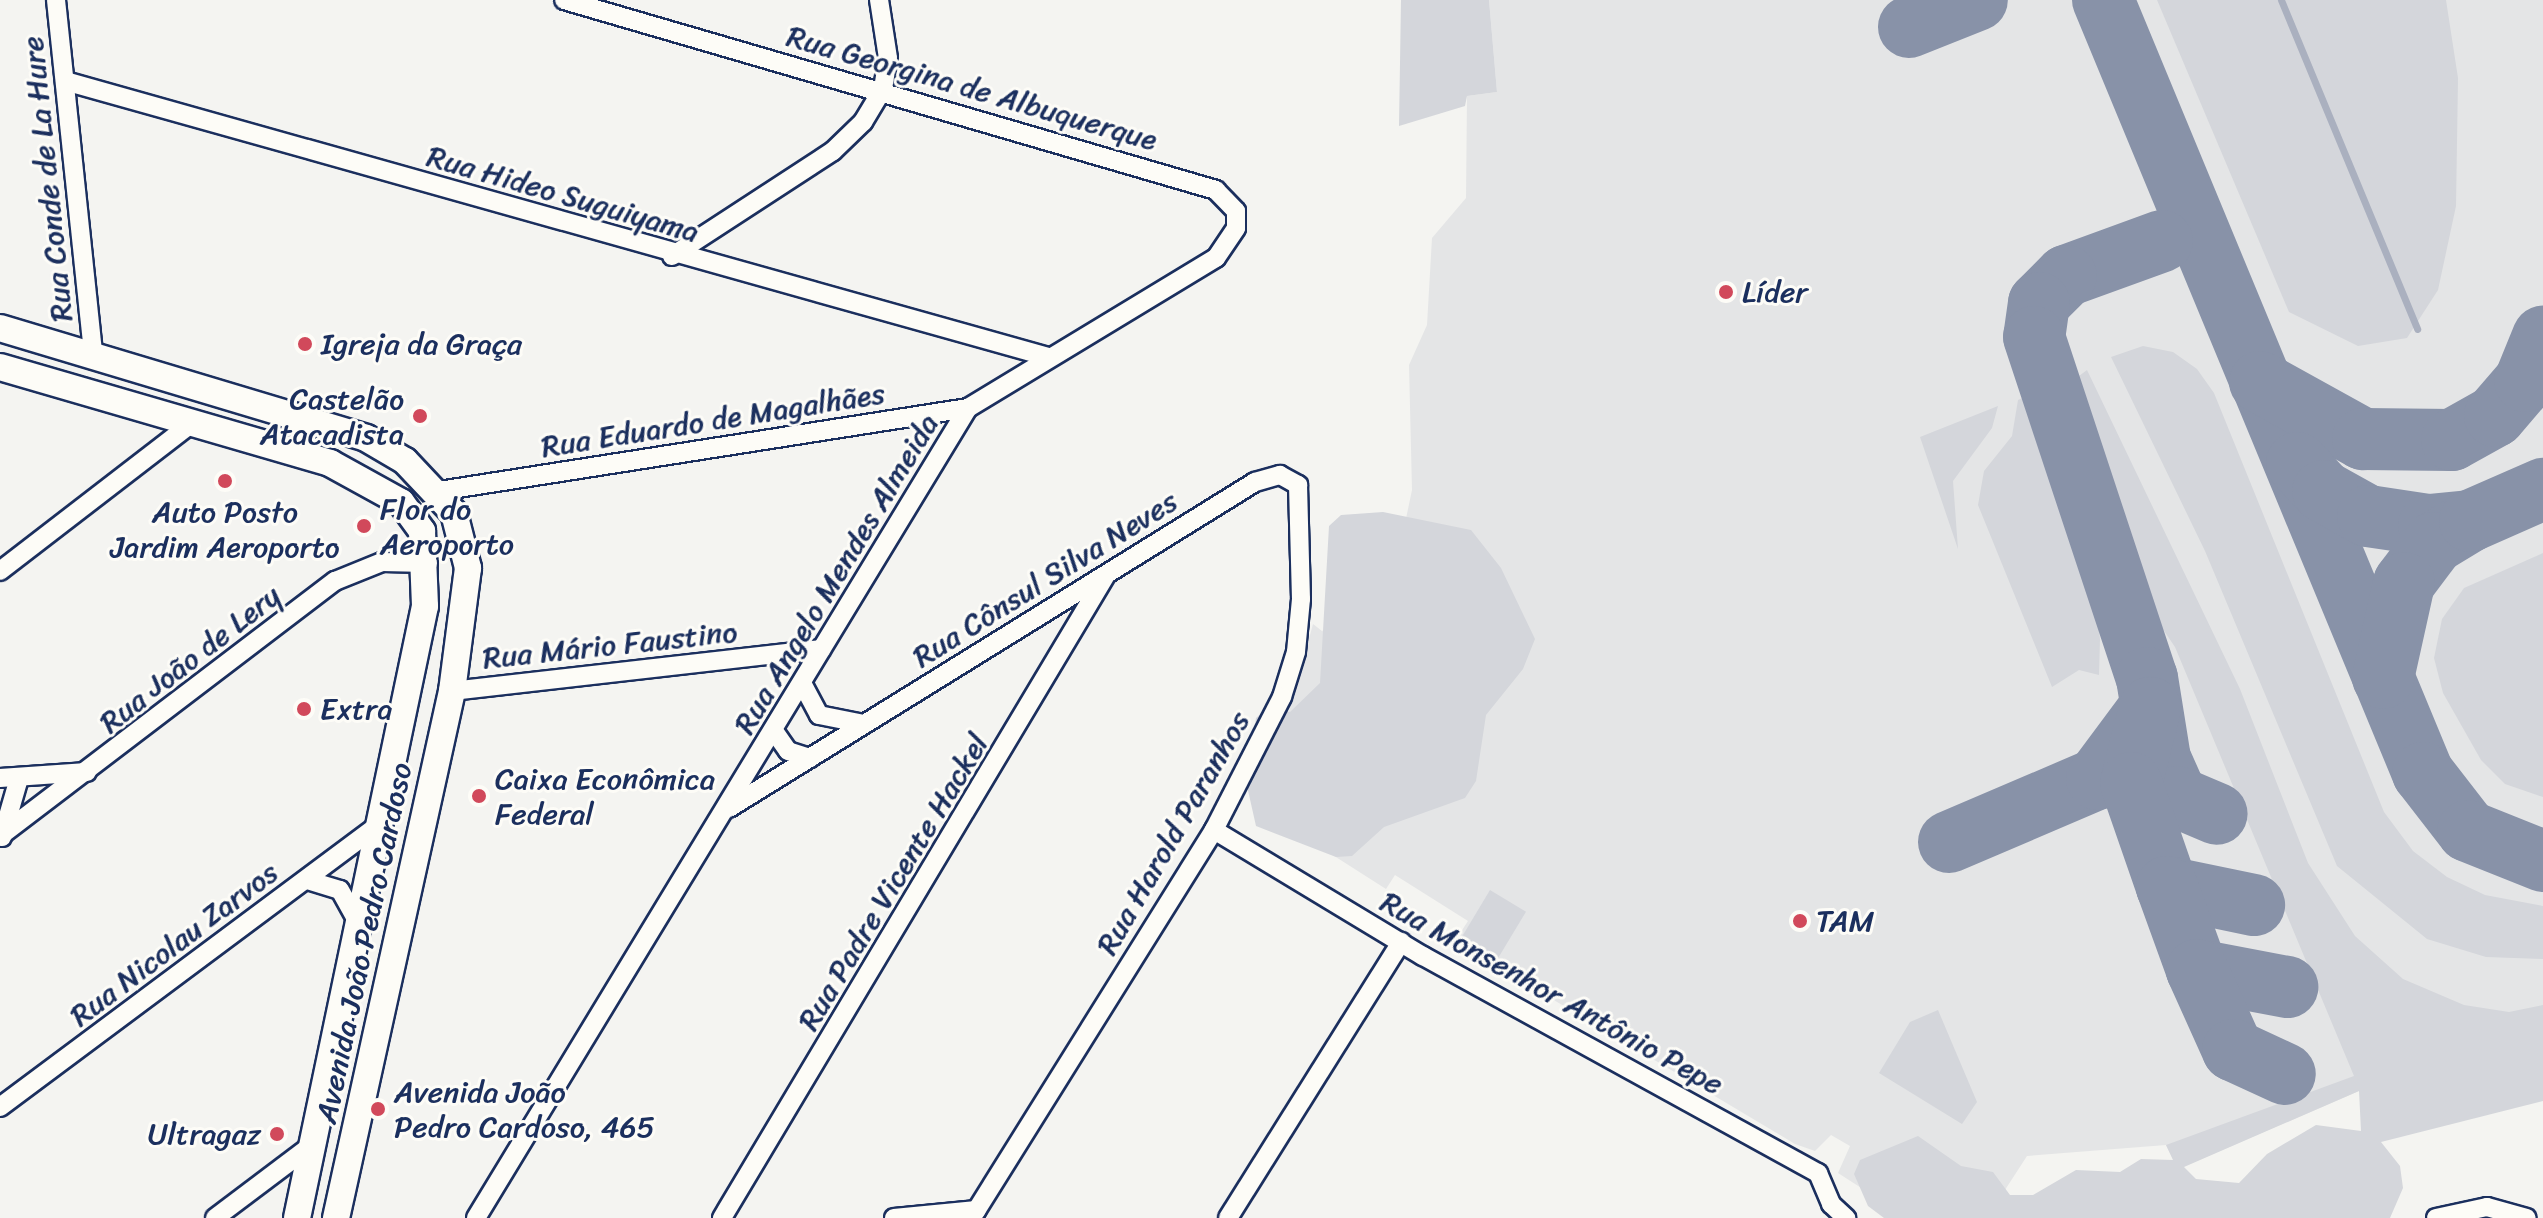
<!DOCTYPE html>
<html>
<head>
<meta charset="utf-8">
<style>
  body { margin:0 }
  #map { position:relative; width:2543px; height:1218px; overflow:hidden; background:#f4f4f1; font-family:Sriracha,sans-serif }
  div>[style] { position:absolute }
  .built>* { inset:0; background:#e4e5e6 }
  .green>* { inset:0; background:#d4d6db; transform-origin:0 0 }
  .stream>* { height:7px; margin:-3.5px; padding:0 3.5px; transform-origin:3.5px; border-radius:3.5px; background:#aab0bf }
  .taxiway>* { height:62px; margin:-31px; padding:0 31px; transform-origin:31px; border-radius:31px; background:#8892a8 }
  .roads { filter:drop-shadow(2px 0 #1b2f5e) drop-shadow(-2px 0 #1b2f5e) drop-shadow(0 2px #1b2f5e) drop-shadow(0 -2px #1b2f5e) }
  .minor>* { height:18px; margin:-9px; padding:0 9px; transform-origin:9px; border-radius:9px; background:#fdfcf7 }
  .secondary>* { height:26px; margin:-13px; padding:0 13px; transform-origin:13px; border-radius:13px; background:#fdfcf7 }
  .dots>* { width:22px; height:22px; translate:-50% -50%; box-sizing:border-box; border:4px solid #fdfcf7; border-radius:50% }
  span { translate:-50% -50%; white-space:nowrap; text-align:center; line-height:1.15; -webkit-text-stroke:6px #fdfcf7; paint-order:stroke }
  .street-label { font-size:30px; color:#1b2f5e }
  .poi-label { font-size:30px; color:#1b2f5e }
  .left { translate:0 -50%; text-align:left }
  .right { translate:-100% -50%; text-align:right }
</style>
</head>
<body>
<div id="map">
  <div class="built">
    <div style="clip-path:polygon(1489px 0,2543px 0,2543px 1101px,2359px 1091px,2178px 1169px,2166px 1145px,2027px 1156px,2003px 1193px,1908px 1218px,1838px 1173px,1850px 1146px,1831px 1135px,1815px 1151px,1795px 1144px,1455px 941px,1468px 921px,1395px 875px,1386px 889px,1262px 810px,1313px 624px,1322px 631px,1391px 590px,1412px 490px,1409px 365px,1427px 325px,1432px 238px,1466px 198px,1467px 96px,1497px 92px)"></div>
  </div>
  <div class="green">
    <div style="clip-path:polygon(1401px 0,1489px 0,1497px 92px,1467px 96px,1465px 106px,1399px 126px)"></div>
    <div style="clip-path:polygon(2157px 0,2446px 0,2458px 78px,2456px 206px,2438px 290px,2407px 338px,2358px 346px,2289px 312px)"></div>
    <div style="clip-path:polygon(2143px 346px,2173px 352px,2197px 369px,2214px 393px,2384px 812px,2413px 851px,2447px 877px,2485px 895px,2543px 906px,2543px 959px,2486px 957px,2427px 939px,2337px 866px,2205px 551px,2111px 357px)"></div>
    <div style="clip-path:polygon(evenodd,2087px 370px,2240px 689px,2308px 863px,2355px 936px,2403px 979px,2464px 1005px,2509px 1012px,2543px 1005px,2543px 1101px,2381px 1142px,2400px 1166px,2403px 1188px,2390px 1218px,1884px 1218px,1868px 1206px,1854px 1174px,1860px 1160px,1918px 1136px,1961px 1166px,1993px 1172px,2010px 1195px,2033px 1195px,2076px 1170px,2120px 1172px,2141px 1159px,2173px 1160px,2166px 1145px,2354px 1076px,2175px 647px,2131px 582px,2093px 462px,2079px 376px,2087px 370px,2359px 1091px,2361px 1131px,2316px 1125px,2267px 1154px,2239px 1183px,2196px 1179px,2184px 1167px,2359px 1091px)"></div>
    <div style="clip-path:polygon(2027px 396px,2094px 590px,2100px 639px,2099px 675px,2079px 670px,2052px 687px,1978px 505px,1984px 471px,2012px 436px,2018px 400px)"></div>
    <div style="clip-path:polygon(1998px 406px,1992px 428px,1953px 481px,1958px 549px,1920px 437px)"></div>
    <div style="clip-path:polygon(1383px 512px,1471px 530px,1501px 568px,1535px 639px,1523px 669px,1486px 715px,1476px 781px,1465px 798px,1384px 827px,1352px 856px,1336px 857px,1256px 826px,1247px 786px,1256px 718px,1269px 707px,1290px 712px,1320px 683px,1329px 526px,1341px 515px)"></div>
    <div style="clip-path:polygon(2543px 553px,2543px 797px,2505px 784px,2481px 760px,2443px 693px,2434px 658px,2442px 619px,2464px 588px)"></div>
    <div style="left:1490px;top:890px;width:42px;height:62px;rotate:31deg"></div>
    <div style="clip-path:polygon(1938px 1010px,1977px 1102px,1962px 1124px,1879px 1073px,1910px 1022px)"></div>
  </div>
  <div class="stream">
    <div style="left:2281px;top:0;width:356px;rotate:67.5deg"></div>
  </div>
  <div class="taxiway">
    <div style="left:2103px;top:0;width:837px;rotate:67.51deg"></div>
    <div style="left:2423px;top:773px;width:73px;rotate:52.2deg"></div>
    <div style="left:2468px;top:831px;width:81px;rotate:21.8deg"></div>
    <div style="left:1909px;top:27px;width:73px;rotate:-21.7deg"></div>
    <div style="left:2162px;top:241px;width:102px;rotate:160deg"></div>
    <div style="left:2066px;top:276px;width:38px;rotate:135deg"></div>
    <div style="left:2039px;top:303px;width:34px;rotate:98deg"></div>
    <div style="left:2034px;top:337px;width:359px;rotate:71.7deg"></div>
    <div style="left:2147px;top:678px;width:82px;rotate:80.9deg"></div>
    <div style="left:2160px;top:759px;width:42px;rotate:65.9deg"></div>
    <div style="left:2177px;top:797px;width:43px;rotate:23deg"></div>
    <div style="left:2260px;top:382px;width:118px;rotate:29deg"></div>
    <div style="left:2363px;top:439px;width:89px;rotate:0.6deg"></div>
    <div style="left:2452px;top:440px;width:49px;rotate:-29.2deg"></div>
    <div style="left:2495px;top:416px;width:46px;rotate:-49.4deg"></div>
    <div style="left:2525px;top:381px;width:48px;rotate:-67.8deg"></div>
    <div style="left:2297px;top:463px;width:38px;rotate:47deg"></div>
    <div style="left:2323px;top:491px;width:51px;rotate:29.1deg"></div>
    <div style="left:2368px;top:516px;width:62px;rotate:8.4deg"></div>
    <div style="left:2429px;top:525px;width:41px;rotate:-5.6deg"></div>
    <div style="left:2470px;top:521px;width:42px;rotate:148.6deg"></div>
    <div style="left:2434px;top:543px;width:50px;rotate:126.9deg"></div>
    <div style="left:2404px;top:583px;width:97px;rotate:102.5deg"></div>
    <div style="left:2470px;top:521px;width:80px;rotate:-23.7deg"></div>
    <div style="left:1949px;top:842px;width:161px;rotate:-23.1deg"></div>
    <div style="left:2097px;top:779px;width:89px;rotate:-53.3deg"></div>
    <div style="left:2150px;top:708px;width:77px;rotate:104.2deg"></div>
    <div style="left:2131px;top:783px;width:110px;rotate:70.9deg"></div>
    <div style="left:2167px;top:887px;width:89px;rotate:11.7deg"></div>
    <div style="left:2167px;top:887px;width:88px;rotate:70.1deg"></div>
    <div style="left:2197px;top:970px;width:92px;rotate:10.7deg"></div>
    <div style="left:2197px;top:970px;width:88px;rotate:65.8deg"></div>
    <div style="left:2233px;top:1050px;width:57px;rotate:24.8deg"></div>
  </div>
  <div class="roads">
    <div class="minor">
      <div style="left:56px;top:0;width:355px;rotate:84deg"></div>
      <div style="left:65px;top:81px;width:1021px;rotate:15.68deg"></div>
      <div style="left:672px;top:256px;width:192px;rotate:-33.1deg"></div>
      <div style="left:833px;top:151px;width:42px;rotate:-44deg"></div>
      <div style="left:863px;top:122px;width:39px;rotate:-59deg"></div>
      <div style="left:883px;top:89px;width:31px;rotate:-81deg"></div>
      <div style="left:888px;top:58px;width:59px;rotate:-98.8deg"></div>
      <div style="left:439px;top:491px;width:535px;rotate:-8.92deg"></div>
      <div style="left:968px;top:408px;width:290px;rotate:-31.2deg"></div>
      <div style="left:1216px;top:258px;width:36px;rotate:-56deg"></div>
      <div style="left:1236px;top:228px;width:17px;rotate:-90deg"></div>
      <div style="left:1236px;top:211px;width:29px;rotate:-134deg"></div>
      <div style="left:1216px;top:190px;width:679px;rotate:-163.75deg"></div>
      <div style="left:0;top:571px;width:241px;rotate:-37.6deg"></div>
      <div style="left:802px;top:683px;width:36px;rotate:62deg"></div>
      <div style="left:819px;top:715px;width:46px;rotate:11.3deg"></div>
      <div style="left:452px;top:691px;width:372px;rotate:-6.5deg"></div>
      <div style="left:774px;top:731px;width:24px;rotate:55deg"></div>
      <div style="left:788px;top:751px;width:23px;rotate:18deg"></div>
      <div style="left:0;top:778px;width:87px;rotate:-3.9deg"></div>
      <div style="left:729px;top:808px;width:619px;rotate:-31.79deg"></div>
      <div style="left:1255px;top:482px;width:26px;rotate:-16deg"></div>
      <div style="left:1280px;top:475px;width:21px;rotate:29deg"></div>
      <div style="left:1298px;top:485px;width:114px;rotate:88.5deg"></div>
      <div style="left:1301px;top:599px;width:53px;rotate:95.4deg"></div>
      <div style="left:1296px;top:652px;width:47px;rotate:107.3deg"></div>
      <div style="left:1282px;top:697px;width:149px;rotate:117.1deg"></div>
      <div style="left:1214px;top:830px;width:457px;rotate:122deg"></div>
      <div style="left:1214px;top:830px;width:244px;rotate:31.1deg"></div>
      <div style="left:1423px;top:956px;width:451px;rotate:28.8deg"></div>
      <div style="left:1818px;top:1173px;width:34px;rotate:67deg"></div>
      <div style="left:1831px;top:1204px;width:21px;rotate:43deg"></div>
      <div style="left:0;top:836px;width:421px;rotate:-37.3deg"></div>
      <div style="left:335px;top:581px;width:51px;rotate:-22deg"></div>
      <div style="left:382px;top:562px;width:46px;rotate:1.2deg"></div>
      <div style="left:2px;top:837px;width:61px;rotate:-73.9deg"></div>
      <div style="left:307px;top:880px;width:34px;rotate:17deg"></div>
      <div style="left:340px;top:890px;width:38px;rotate:61deg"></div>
      <div style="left:0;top:1107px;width:474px;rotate:-36.7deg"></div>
      <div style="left:215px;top:1218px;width:121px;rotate:-37deg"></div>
      <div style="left:476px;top:1218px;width:948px;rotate:-58.73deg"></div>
      <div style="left:722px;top:1218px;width:749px;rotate:-59.15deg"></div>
      <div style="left:894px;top:1218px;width:83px;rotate:-5.5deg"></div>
      <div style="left:1228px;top:1218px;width:326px;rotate:-57.9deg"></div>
      <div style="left:2436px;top:1218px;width:52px;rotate:-12.2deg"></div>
      <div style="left:2487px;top:1207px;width:41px;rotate:15.4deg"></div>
    </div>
    <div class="secondary">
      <div style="left:0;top:328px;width:382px;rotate:16.7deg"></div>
      <div style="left:366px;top:438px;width:45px;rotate:30.5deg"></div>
      <div style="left:405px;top:461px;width:71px;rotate:46.7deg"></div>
      <div style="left:454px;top:513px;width:57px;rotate:75.7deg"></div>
      <div style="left:468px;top:568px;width:124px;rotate:97.4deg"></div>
      <div style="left:452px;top:691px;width:540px;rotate:102.41deg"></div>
      <div style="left:0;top:367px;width:344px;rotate:16.2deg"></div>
      <div style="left:330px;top:463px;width:81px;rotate:28.8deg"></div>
      <div style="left:401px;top:502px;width:36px;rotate:54deg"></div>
      <div style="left:422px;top:531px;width:75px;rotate:87.7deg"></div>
      <div style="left:425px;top:606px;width:625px;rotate:101.81deg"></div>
    </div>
  </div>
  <div class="dots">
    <div style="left:1726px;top:292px;background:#d1495b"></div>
    <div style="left:305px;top:344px;background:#d1495b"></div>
    <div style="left:420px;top:416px;background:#d1495b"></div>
    <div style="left:225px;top:481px;background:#d1495b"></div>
    <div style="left:364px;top:526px;background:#d1495b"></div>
    <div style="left:304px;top:709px;background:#d1495b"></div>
    <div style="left:479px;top:796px;background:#d1495b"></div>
    <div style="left:1800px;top:921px;background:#d1495b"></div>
    <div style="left:378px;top:1109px;background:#d1495b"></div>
    <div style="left:277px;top:1134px;background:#d1495b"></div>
  </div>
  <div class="street-label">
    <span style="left:972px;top:88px;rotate:16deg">Rua Georgina de Albuquerque</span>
    <span style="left:47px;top:179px;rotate:-96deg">Rua Conde de La Hure</span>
    <span style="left:563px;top:194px;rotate:16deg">Rua Hideo Suguiyama</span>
    <span style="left:713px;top:420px;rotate:-9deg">Rua Eduardo de Magalhães</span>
    <span style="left:836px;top:574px;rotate:-59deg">Rua Angelo Mendes Almeida</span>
    <span style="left:1045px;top:579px;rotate:-32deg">Rua Cônsul Silva Neves</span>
    <span style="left:610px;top:645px;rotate:-6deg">Rua Mário Faustino</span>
    <span style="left:190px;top:659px;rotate:-38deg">Rua João de Lery</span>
    <span style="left:1173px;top:833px;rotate:-60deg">Rua Harold Paranhos</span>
    <span style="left:893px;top:882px;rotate:-59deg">Rua Padre Vicente Hackel</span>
    <span style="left:364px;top:943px;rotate:-78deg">Avenida João Pedro Cardoso</span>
    <span style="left:174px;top:944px;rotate:-37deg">Rua Nicolau Zarvos</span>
    <span style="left:1552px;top:993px;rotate:29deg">Rua Monsenhor Antônio Pepe</span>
  </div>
  <div class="poi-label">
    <span class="left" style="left:1742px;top:292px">Líder</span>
    <span class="left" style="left:321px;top:344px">Igreja da Graça</span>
    <span class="right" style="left:404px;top:416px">Castelão<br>Atacadista</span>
    <span class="left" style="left:380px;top:526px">Flor do<br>Aeroporto</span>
    <span style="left:225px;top:529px">Auto Posto<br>Jardim Aeroporto</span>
    <span class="left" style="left:320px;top:709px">Extra</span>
    <span class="left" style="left:495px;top:796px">Caixa Econômica<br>Federal</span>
    <span class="left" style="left:1816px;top:921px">TAM</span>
    <span class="left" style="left:394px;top:1109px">Avenida João<br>Pedro Cardoso, 465</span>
    <span class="right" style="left:261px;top:1134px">Ultragaz</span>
  </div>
</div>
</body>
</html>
